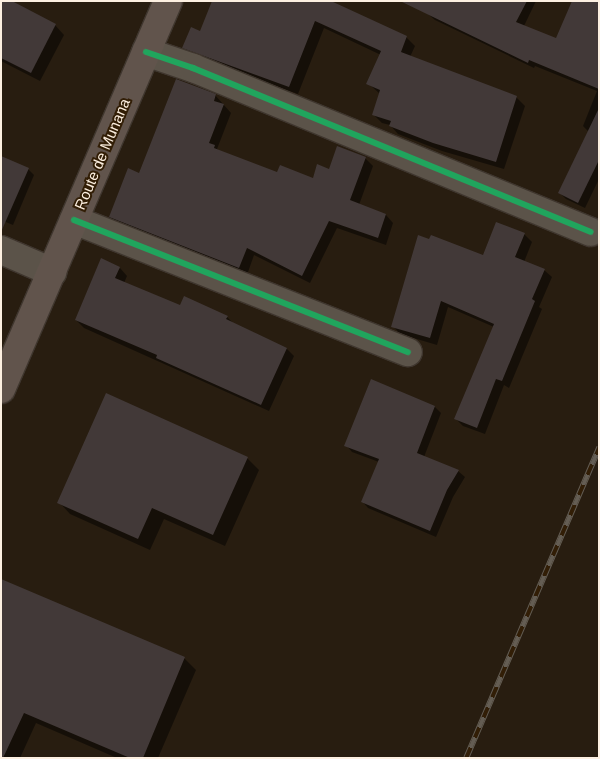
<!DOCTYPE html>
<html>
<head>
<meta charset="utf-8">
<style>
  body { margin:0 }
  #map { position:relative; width:600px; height:759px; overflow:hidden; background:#281d10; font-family:Arial,sans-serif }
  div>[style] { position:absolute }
  .shadow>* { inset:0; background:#0007 }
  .building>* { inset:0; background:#423938 }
  .roads { filter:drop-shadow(1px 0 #3f362e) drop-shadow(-1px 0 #3f362e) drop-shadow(0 1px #3f362e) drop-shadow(0 -1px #3f362e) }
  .minor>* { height:28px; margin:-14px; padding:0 14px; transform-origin:14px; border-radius:14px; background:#5b5349 }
  .major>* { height:28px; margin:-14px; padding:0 14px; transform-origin:14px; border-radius:14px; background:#61544c }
  .rail>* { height:5.5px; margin-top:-2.75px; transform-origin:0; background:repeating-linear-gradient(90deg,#321e06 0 11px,#645d53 0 22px); box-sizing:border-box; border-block:1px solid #645d53 }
  .cycleway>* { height:6px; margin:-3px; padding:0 3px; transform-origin:3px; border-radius:3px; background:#20a55d }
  span { translate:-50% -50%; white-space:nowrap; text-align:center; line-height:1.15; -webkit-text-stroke:4px #321e06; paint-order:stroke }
  .street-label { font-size:15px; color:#fdf0e1 }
  .frame { position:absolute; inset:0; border:2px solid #fdf0e1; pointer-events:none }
</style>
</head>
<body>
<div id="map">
  <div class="shadow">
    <div style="clip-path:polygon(1px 1px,55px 25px,64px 35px,40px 81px,1px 61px)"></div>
    <div style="clip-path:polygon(214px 1px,334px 1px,333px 4px,406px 37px,415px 46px,410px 57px,516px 97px,525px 106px,504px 169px,442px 151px,398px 134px,390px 125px,382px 123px,373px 114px,380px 94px,368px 83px,381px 55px,324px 28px,298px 94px,192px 56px,184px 48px,201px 32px)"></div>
    <div style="clip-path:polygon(434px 1px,536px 1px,524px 26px,556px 40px,599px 1px,599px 179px,585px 208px,566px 199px,560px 193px,589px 132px,583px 126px,597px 91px,535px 66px,534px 68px,435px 20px,428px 14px)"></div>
    <div style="clip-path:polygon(215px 95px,231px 113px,217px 149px,220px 152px,278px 174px,313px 180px,330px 171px,365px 158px,373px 166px,359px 205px,386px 215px,393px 223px,386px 245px,337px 228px,310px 283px,254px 255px,247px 275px,118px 225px,110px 217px,139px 174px)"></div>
    <div style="clip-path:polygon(28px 169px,34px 175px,13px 225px,1px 220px)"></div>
    <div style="clip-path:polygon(524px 234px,532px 242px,524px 262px,544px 270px,552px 277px,539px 307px,542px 309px,509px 388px,504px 385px,485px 434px,463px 426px,456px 419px,494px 327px,448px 307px,437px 345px,400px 334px,393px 326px,484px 257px)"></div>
    <div style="clip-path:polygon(120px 268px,127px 276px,124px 283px,180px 307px,227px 317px,235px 325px,287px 349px,294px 356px,269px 411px,84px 328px,76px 320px)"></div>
    <div style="clip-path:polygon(107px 395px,247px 458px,259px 470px,225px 546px,164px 519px,150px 550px,70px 514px,59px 502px)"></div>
    <div style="clip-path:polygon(435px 407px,441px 413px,424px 457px,458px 471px,465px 477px,453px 497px,436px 537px,368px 508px,362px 501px,379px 462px,352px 452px,346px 445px)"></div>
    <div style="clip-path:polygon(1px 581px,184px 658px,196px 670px,158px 758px,117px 758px,36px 723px,20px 758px,1px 758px)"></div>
  </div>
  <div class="building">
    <div style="clip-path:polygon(1px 1px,12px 1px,56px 24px,31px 73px,1px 58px)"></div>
    <div style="clip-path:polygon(212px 1px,331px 1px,407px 36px,401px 52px,517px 96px,496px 162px,433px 143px,389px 126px,391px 121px,372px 115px,380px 90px,366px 84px,381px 51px,315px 21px,289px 87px,182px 48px,191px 27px,200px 31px)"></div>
    <div style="clip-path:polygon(400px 1px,527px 1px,516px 22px,556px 38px,572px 1px,599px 1px,599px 89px,529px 60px,528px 63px)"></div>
    <div style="clip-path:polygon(176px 79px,216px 94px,214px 101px,224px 104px,209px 143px,215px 145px,214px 148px,277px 172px,280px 165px,313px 178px,317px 164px,329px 169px,337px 146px,366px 157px,350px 200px,386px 214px,378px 238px,329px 221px,302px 276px,247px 248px,239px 268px,109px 217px,128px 168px,139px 173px)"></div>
    <div style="clip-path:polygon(599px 108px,599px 160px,578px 203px,558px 193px)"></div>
    <div style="clip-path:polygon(1px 156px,29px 168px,1px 232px)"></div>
    <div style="clip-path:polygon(496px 222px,525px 233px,515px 257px,545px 269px,532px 299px,535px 301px,502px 381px,496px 379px,477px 428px,454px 419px,494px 324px,441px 301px,430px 338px,391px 327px,418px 235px,429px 239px,431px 235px,483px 255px)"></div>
    <div style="clip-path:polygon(101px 258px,120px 267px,115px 278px,180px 305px,184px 296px,228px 316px,226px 319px,287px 348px,261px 405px,156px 358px,157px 355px,75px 320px)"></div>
    <div style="clip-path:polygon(371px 379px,435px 406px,417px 453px,459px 470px,447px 490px,430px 531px,361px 502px,379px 459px,344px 446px)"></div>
    <div style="clip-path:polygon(106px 393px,248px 457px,213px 535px,152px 508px,138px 539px,57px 503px)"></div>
    <div style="clip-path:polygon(1px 579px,185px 657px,143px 758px,130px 758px,24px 713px,3px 758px,1px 758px)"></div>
  </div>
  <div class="roads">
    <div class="minor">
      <div style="left:146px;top:52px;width:50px;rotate:18.8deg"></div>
      <div style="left:193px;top:68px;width:430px;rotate:22.4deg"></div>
      <div style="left:74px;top:220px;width:359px;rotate:21.6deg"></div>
      <div style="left:1px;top:250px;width:56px;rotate:23.3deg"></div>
    </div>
    <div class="major">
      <div style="left:1px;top:389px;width:422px;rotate:-66.7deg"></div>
    </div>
  </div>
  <div class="rail">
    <div style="left:466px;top:758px;width:338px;rotate:-66.8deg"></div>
  </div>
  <div class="cycleway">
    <div style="left:146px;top:52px;width:50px;rotate:18.8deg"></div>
    <div style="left:193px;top:68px;width:430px;rotate:22.4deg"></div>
    <div style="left:74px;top:220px;width:359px;rotate:21.6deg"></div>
  </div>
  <div class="street-label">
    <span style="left:102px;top:154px;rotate:-67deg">Route de Munana</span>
  </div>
  <div class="frame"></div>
</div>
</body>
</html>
